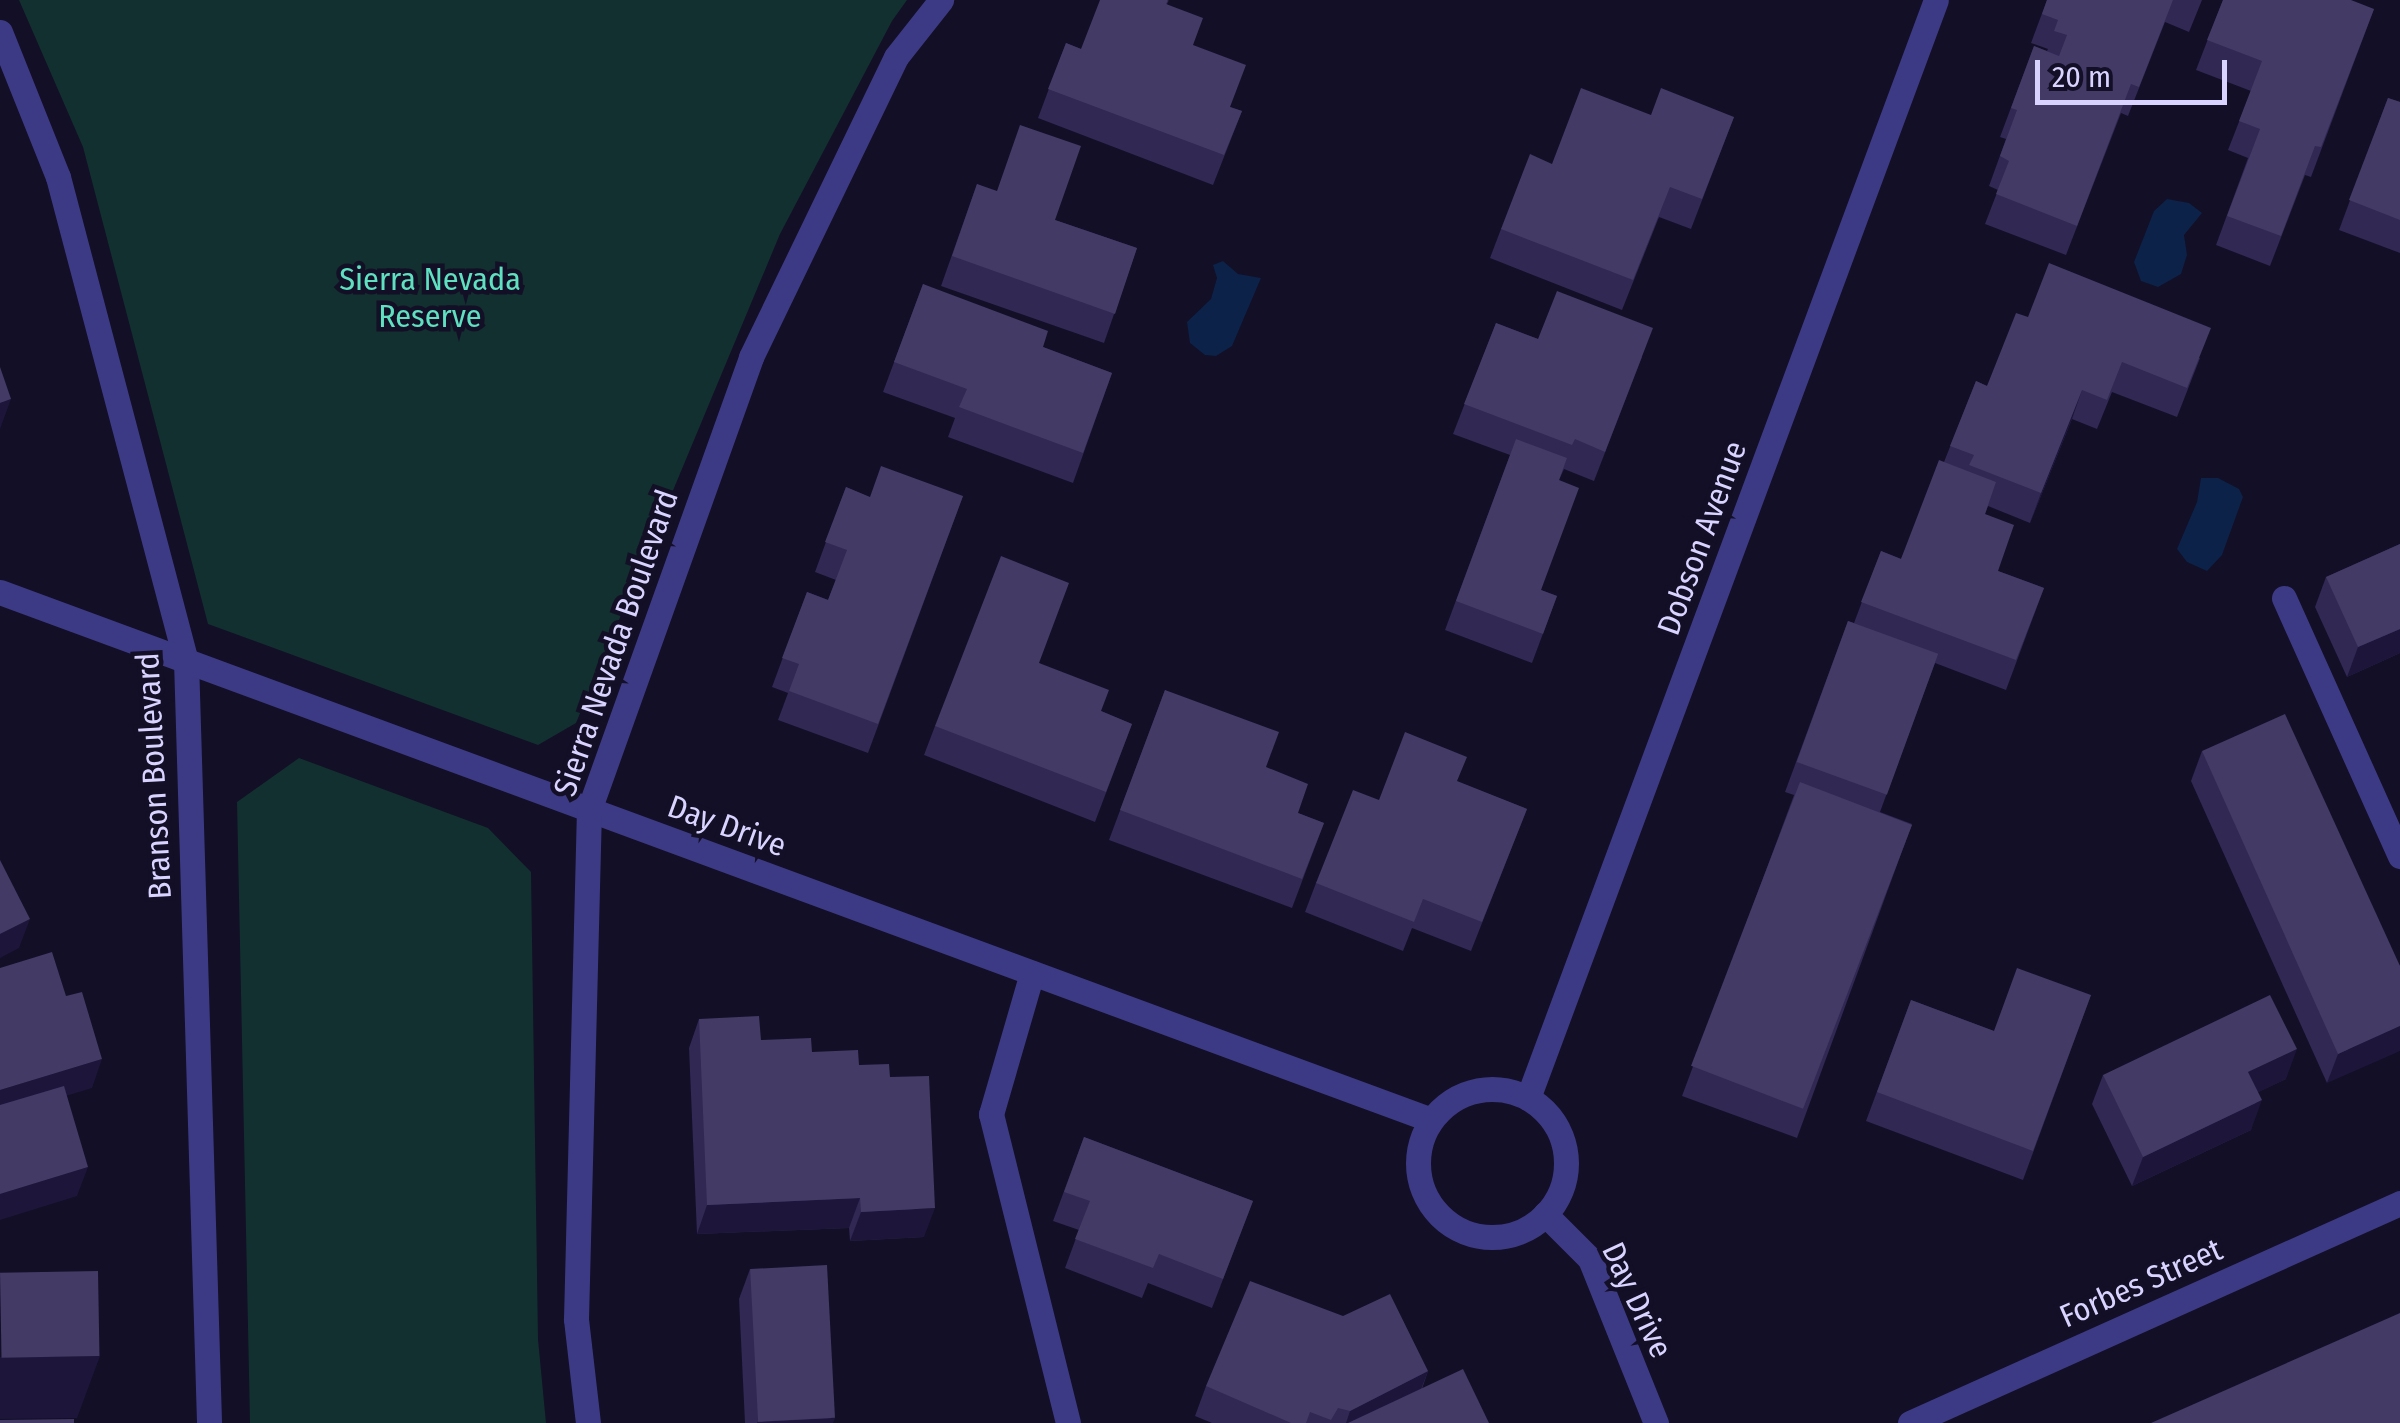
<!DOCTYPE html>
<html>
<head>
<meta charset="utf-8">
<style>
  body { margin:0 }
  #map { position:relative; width:2400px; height:1423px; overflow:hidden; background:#130f26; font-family:"Fira Sans Condensed",sans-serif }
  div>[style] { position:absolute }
  .green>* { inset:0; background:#12302f }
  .water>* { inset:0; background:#0c2248 }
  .minor>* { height:25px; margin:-12.5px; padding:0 12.5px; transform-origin:12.5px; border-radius:12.5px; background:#3d3a85 }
  .minor>.ring { margin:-12.5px; padding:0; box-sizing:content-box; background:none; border:25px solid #3d3a85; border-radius:50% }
  .wall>* { inset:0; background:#312854 }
  .shaded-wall>* { inset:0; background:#1d163a }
  .building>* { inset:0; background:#433a66; transform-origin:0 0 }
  span { translate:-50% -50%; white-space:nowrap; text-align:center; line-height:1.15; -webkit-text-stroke:9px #130f26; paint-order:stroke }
  .park-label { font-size:32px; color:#5fe0c0 }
  .street-label { font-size:32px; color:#d9d4ff }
  .scale { position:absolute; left:2035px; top:60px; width:192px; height:45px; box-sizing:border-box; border:5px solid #d9d4ff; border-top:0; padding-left:12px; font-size:30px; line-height:35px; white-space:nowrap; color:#d9d4ff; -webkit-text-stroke:8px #130f26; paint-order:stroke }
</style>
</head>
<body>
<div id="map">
  <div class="green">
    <div style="clip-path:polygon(19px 0,907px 0,892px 21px,780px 234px,576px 723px,538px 745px,208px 624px,83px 147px)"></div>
    <div style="clip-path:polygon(299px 758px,488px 828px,531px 872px,538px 1339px,546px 1423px,250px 1423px,237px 802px)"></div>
  </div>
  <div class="water">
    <div style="clip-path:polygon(2167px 199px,2189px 203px,2202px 213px,2184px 235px,2187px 255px,2181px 274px,2158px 287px,2141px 281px,2134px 262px,2154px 211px)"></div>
    <div style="clip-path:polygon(1223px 261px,1238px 274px,1261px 278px,1232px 346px,1216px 356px,1205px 355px,1190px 343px,1187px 322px,1211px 299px,1217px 278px,1213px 265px)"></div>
    <div style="clip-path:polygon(2201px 478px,2218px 478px,2239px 489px,2243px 497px,2222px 555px,2207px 571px,2187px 562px,2177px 549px,2197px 502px)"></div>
  </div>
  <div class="minor">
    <div style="left:0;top:32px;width:156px;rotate:68.2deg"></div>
    <div style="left:58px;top:177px;width:500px;rotate:75.2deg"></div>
    <div style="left:186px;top:660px;width:763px;rotate:88.27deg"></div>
    <div style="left:0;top:592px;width:1525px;rotate:20.25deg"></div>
    <div style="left:2284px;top:598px;width:283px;rotate:65.8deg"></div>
    <div style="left:1032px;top:973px;width:147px;rotate:106.2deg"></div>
    <div style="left:991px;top:1114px;width:318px;rotate:76deg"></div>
    <div class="ring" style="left:1418px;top:1089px;width:123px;height:123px"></div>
    <div style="left:1528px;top:1098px;width:1171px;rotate:-69.62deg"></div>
    <div style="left:1545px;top:1214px;width:64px;rotate:45deg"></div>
    <div style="left:1590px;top:1259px;width:177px;rotate:68.1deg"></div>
    <div style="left:588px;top:1423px;width:105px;rotate:-96.6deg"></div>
    <div style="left:576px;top:1319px;width:509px;rotate:-88.54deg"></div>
    <div style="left:589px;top:810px;width:481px;rotate:-70.3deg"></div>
    <div style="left:751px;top:357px;width:333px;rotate:-64.2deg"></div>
    <div style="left:896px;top:57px;width:73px;rotate:-51.7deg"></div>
    <div style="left:1910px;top:1423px;width:537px;rotate:-24.18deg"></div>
  </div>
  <div class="wall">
    <div style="clip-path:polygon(1169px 0,1167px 4px,1230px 107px,1242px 111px,1213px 185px,1038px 118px,1066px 43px,1081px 49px)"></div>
    <div style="clip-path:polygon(2047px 0,2202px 0,2189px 32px,2165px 22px,2128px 116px,2121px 113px,2066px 255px,1985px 224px,1998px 190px,1989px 186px,2006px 139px,2000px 137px,2034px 46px,2047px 51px,2048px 49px,2031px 43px)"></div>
    <div style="clip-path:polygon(2223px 0,2374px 9px,2311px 177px,2305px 175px,2270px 266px,2216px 245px,2248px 158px,2228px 150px,2251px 91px,2196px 70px)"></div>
    <div style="clip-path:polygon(2388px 98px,2400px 102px,2400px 253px,2339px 230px)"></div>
    <div style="clip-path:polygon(1651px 115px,1734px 117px,1691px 229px,1659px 217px,1622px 310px,1490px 258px,1501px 229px,1552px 164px)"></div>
    <div style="clip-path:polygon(977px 184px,1055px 220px,1137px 248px,1104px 343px,941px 286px)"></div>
    <div style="clip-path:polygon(923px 284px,1043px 347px,1112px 373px,1073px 483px,948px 437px,955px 418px,883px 392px)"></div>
    <div style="clip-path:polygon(2028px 317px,2200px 358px,2177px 417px,2112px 392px,2097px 429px,2072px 419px,2030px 523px,1988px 506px,1985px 514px,1998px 571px,2044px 588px,2006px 690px,1935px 663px,1880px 812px,1912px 824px,1797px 1138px,1682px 1096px,1794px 795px,1785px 792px,1848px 621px,1854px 623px,1881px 551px,1901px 559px,1944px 462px,1976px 381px,1987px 386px)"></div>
    <div style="clip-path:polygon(1496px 323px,1538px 339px,1642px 357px,1594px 481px,1564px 469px,1559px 480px,1541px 590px,1557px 596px,1532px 663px,1445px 630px,1510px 455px,1453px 434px)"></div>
    <div style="clip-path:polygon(846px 487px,869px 497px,963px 496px,868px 753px,778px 720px,788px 693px,772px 687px,807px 592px,828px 600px,836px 580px,815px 572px)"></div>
    <div style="clip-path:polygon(2400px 544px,2400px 653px,2347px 677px,2315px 607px,2326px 577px)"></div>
    <div style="clip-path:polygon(1039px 663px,1101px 711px,1132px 724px,1095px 822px,924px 755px,935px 726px)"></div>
    <div style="clip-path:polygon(1165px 690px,1266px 767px,1298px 813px,1324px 823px,1292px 908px,1109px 840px)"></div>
    <div style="clip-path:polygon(2202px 751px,2400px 966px,2327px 1083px,2191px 781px)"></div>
    <div style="clip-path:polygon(1458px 782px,1527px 809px,1471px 951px,1412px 928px,1403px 951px,1305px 912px,1316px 883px,1379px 800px)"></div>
    <div style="clip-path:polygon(2091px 995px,2023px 1180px,1866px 1121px,1911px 1000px,1994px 1031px)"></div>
    <div style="clip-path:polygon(699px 1019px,761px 1040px,812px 1052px,859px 1065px,890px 1077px,924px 1237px,850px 1241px,849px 1228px,697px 1234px,689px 1048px)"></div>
    <div style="clip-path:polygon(2103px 1075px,2286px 1079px,2258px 1092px,2251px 1130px,2132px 1186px,2092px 1104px)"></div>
    <div style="clip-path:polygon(1084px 1137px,1253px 1201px,1212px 1308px,1148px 1283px,1142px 1298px,1065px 1268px,1079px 1230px,1053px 1221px)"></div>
    <div style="clip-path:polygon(750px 1269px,833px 1423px,745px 1423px,739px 1299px)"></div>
    <div style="clip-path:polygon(1428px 1371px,1422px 1389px,1489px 1423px,1212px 1423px,1195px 1416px,1206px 1386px)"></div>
  </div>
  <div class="shaded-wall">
    <div style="clip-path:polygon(2082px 390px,2072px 419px,2030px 523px,2041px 493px)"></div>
    <div style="clip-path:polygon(11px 399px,0 429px,0 403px)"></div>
    <div style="clip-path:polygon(2400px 629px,2400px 653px,2347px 677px,2358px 647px)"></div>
    <div style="clip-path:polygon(30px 919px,19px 948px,0 958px,0 934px)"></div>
    <div style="clip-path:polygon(2400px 1026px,2400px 1051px,2327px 1083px,2338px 1054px)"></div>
    <div style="clip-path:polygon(2297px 1049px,2286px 1079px,2238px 1102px,2248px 1072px)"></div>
    <div style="clip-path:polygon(102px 1059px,92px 1088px,0 1116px,0 1090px)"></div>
    <div style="clip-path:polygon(2262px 1100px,2251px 1130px,2132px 1186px,2143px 1157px)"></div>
    <div style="clip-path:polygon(88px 1167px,77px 1196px,0 1220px,0 1194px)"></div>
    <div style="clip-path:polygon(860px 1198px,849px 1228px,697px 1234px,707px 1205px)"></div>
    <div style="clip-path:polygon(935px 1208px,924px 1237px,850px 1241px,861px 1212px)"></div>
    <div style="clip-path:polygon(100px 1356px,77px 1418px,0 1419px,0 1357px)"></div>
    <div style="clip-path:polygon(1428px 1371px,1417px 1400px,1373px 1423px,1346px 1423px,1350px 1411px)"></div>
    <div style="clip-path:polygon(835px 1418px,833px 1423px,757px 1423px,757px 1422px)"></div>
  </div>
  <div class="building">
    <div style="clip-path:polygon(1100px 0,1168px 0,1166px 4px,1203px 18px,1193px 45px,1246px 65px,1230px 107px,1242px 111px,1224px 155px,1048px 89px,1066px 43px,1081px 49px)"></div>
    <div style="clip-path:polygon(2047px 0,2173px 0,2139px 87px,2131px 84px,2077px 226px,1996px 194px,2009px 161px,2000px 156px,2017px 110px,2011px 108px,2034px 46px,2059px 56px,2067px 35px,2054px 31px,2058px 20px,2042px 14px)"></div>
    <div style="clip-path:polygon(2223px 0,2351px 0,2374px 9px,2321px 147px,2315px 146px,2281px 236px,2227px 216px,2260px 129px,2239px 121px,2262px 61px,2207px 40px)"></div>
    <div style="clip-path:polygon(1581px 88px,1651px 115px,1661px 88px,1734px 117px,1702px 199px,1670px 187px,1633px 280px,1501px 229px,1530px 154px,1552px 164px)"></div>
    <div style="clip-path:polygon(2388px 98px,2400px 102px,2400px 220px,2349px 200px)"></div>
    <div style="clip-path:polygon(1020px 125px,1081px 146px,1055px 220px,1137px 248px,1115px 314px,952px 256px,977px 184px,997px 191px)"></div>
    <div style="clip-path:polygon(2049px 263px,2211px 328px,2187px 388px,2122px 362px,2107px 400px,2082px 390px,2041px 493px,1969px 465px,1974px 455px,1950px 446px,1976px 381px,1987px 386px,2016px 313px,2028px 317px)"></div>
    <div style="clip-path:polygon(923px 284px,1048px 331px,1043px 347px,1112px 373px,1083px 453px,959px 407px,967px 389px,894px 362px)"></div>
    <div style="clip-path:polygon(1557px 291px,1653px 328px,1605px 452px,1575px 439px,1572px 445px,1464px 404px,1496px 323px,1538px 339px)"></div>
    <div style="clip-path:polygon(0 367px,11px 399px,0 403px)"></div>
    <div style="clip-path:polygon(1516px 439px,1567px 458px,1559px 480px,1579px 488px,1541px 590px,1557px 596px,1543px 634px,1456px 601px)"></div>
    <div style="clip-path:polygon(1939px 460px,1996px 482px,1985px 514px,2014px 525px,1998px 571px,2044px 588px,2016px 660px,1861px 602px,1881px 551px,1901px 559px)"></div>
    <div style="clip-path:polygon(881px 466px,963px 496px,878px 724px,789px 691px,799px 664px,782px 658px,807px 592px,828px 600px,847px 550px,825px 542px,846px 487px,870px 497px)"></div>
    <div style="clip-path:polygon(2400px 544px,2400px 629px,2358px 647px,2326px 577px)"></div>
    <div style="clip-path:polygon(1001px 556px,1069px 583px,1039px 663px,1109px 690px,1101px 711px,1132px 724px,1106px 792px,935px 726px)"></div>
    <div style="left:1848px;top:621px;width:96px;height:150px;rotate:20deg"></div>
    <div style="clip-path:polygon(1165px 690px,1279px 732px,1266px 767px,1308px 784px,1298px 813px,1324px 823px,1302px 879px,1120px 810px)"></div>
    <div style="clip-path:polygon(2285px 714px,2400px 966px,2400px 1026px,2338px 1054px,2202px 751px)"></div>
    <div style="clip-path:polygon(1405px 732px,1467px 757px,1457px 781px,1527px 809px,1482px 922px,1423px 899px,1414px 922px,1316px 883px,1353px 790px,1379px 800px)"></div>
    <div style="left:1800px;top:782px;width:120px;height:304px;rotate:21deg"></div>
    <div style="clip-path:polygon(0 860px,30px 919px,0 934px)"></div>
    <div style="clip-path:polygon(52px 952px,66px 996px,82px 992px,102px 1059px,0 1090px,0 968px)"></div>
    <div style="clip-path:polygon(2017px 968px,2091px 995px,2033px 1151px,1877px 1092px,1911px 1000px,1994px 1031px)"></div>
    <div style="clip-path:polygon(2270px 995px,2297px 1049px,2248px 1072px,2262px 1100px,2143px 1157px,2103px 1075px)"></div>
    <div style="clip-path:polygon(759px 1016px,761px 1040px,811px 1038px,812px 1052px,858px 1050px,859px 1065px,889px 1064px,890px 1077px,929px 1076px,935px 1208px,861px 1212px,860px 1198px,707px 1205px,699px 1019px)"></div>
    <div style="clip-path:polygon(64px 1086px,88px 1167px,0 1194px,0 1105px)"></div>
    <div style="clip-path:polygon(1084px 1137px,1253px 1201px,1223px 1279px,1159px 1254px,1153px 1268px,1075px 1239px,1090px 1201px,1064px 1192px)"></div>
    <div style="left:827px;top:1265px;width:153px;height:77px;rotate:87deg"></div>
    <div style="left:98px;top:1271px;width:85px;height:98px;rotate:89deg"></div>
    <div style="clip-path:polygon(1250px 1281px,1343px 1316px,1390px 1294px,1428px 1371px,1350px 1411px,1338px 1408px,1331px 1420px,1310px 1412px,1306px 1423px,1291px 1423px,1206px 1386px)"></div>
    <div style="clip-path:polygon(2400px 1313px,2400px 1423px,2151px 1423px)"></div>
    <div style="clip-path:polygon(1463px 1369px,1489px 1423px,1348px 1423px)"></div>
    <div style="clip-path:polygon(74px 1419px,74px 1423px,0 1423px,0 1420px)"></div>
  </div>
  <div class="park-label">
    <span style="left:430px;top:298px">Sierra Nevada<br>Reserve</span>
  </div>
  <div class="street-label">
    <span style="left:1702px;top:538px;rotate:-70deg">Dobson Avenue</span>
    <span style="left:616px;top:643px;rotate:-71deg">Sierra Nevada Boulevard</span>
    <span style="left:154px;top:776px;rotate:-93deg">Branson Boulevard</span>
    <span style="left:727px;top:826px;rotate:20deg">Day Drive</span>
    <span style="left:2141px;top:1283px;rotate:-24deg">Forbes Street</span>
    <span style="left:1637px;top:1300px;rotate:65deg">Day Drive</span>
  </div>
  <div class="scale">20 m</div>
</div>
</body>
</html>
